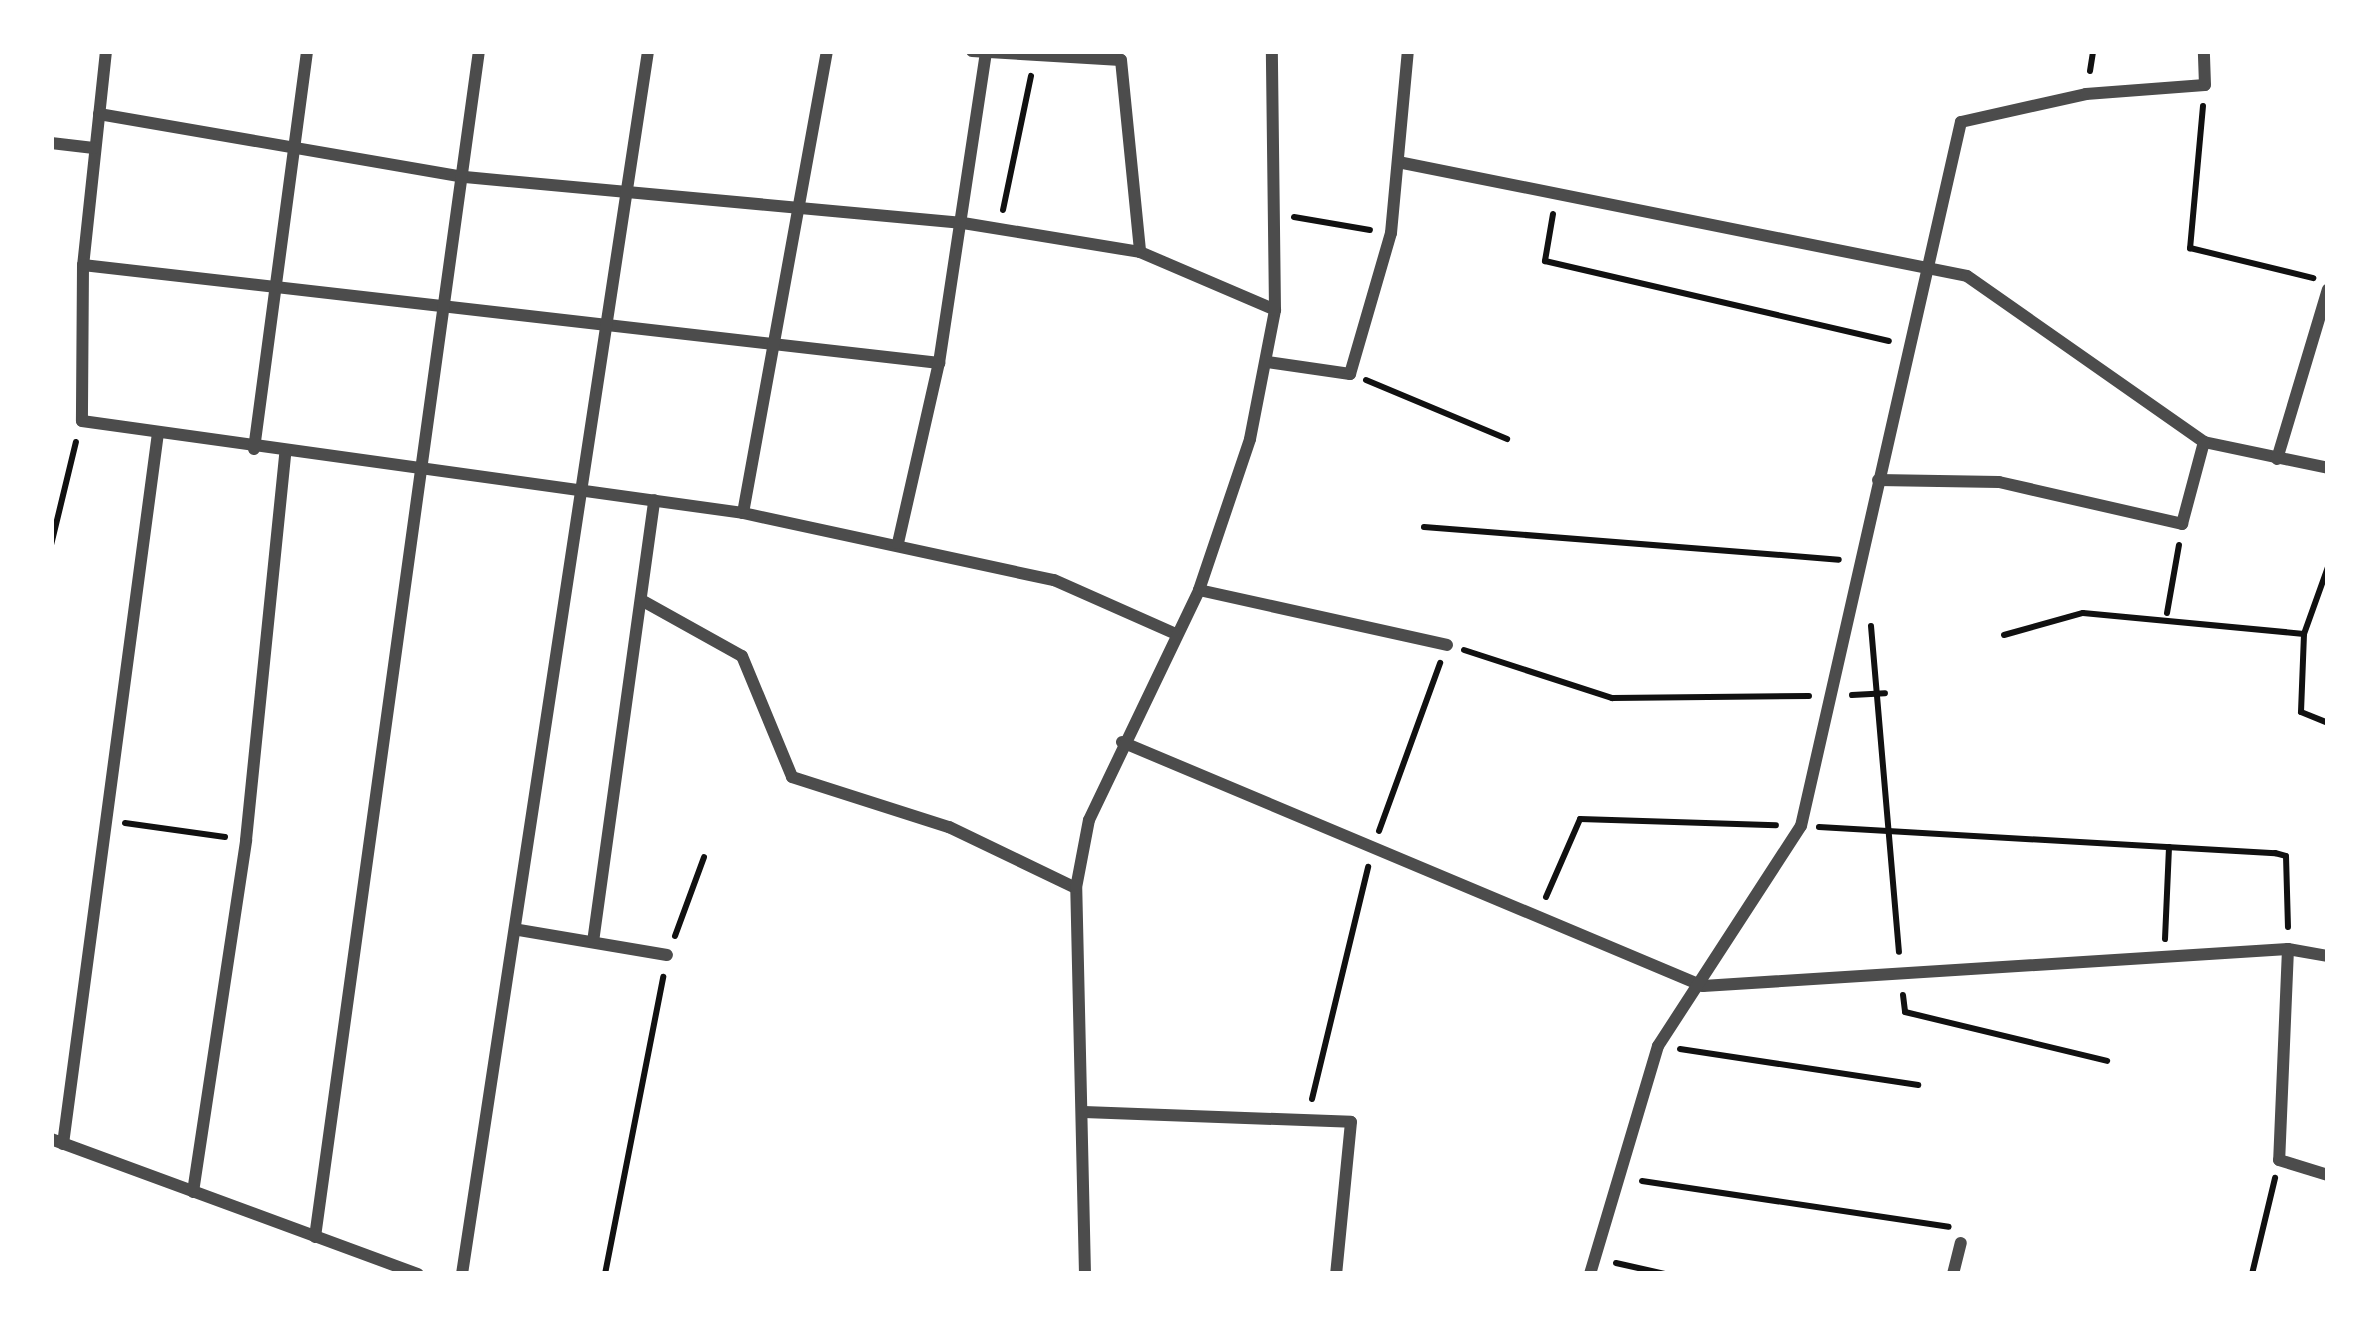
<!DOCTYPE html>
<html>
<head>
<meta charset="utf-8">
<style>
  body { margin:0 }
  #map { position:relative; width:2379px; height:1325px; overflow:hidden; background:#fff; font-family:Overpass,sans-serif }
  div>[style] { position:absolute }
  .path>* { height:6px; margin:-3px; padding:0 3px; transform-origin:3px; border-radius:3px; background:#111 }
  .minor>* { height:12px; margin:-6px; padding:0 6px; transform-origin:6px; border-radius:6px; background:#4c4c4c }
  span { translate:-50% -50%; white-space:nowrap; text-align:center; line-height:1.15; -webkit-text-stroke:10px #fff; paint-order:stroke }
  .frame { position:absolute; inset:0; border:54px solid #fff; pointer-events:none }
</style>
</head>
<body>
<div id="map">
  <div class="path">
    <div style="left:2090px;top:71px;width:20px;rotate:-81deg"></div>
    <div style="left:2203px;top:106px;width:143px;rotate:95.2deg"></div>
    <div style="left:2190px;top:248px;width:127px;rotate:13.7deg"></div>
    <div style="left:1003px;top:210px;width:137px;rotate:-78.2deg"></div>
    <div style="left:1553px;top:214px;width:48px;rotate:99.7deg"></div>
    <div style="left:1545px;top:261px;width:353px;rotate:13.1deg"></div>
    <div style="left:1294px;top:217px;width:77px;rotate:9.7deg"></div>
    <div style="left:1366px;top:380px;width:153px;rotate:22.7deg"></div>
    <div style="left:1424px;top:527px;width:416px;rotate:4.5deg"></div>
    <div style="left:51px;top:545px;width:106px;rotate:-76.4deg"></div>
    <div style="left:2328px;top:567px;width:71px;rotate:109.7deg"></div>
    <div style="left:2304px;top:634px;width:78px;rotate:92.2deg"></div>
    <div style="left:2301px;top:712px;width:29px;rotate:22deg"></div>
    <div style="left:2167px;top:613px;width:69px;rotate:-80deg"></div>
    <div style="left:1871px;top:626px;width:327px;rotate:85.1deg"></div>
    <div style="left:2004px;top:635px;width:82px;rotate:-15.6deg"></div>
    <div style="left:2083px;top:613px;width:222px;rotate:5.4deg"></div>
    <div style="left:1464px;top:650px;width:156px;rotate:18deg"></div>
    <div style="left:1612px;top:698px;width:197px;rotate:-0.6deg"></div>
    <div style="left:1852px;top:695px;width:33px;rotate:-3deg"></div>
    <div style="left:125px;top:823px;width:101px;rotate:8deg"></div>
    <div style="left:1819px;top:827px;width:457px;rotate:3.3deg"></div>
    <div style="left:2275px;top:853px;width:11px;rotate:15deg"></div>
    <div style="left:2286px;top:856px;width:71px;rotate:88.4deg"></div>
    <div style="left:1379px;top:831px;width:179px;rotate:-70deg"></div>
    <div style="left:1546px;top:897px;width:85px;rotate:-66.4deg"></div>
    <div style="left:1580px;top:819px;width:196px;rotate:1.8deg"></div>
    <div style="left:675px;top:936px;width:84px;rotate:-69.8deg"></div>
    <div style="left:2165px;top:939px;width:92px;rotate:-87.5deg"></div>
    <div style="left:1903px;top:995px;width:17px;rotate:83deg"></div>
    <div style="left:1905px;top:1012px;width:208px;rotate:13.6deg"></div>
    <div style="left:1680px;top:1049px;width:241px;rotate:8.6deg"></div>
    <div style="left:1312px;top:1099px;width:239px;rotate:-76.4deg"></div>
    <div style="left:1642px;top:1181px;width:310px;rotate:8.5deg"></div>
    <div style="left:1616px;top:1263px;width:50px;rotate:12.7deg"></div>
    <div style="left:605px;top:1274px;width:303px;rotate:-78.9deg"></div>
    <div style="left:2252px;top:1274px;width:99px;rotate:-76.5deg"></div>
  </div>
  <div class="minor">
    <div style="left:106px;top:51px;width:215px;rotate:96.1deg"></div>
    <div style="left:83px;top:265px;width:156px;rotate:90.4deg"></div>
    <div style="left:82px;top:421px;width:667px;rotate:7.92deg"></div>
    <div style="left:743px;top:513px;width:318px;rotate:12.2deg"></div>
    <div style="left:1054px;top:580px;width:133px;rotate:23.9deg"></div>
    <div style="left:972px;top:51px;width:149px;rotate:3.5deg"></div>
    <div style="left:1121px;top:60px;width:193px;rotate:84.3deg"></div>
    <div style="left:99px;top:114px;width:371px;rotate:9.8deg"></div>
    <div style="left:465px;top:177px;width:500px;rotate:5.28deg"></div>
    <div style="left:963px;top:223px;width:179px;rotate:9.3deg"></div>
    <div style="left:1140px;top:252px;width:147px;rotate:23.2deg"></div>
    <div style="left:51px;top:143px;width:43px;rotate:6.6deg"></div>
    <div style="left:1403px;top:163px;width:575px;rotate:11.33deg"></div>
    <div style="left:1967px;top:276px;width:289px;rotate:35deg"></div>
    <div style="left:2204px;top:442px;width:127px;rotate:11.8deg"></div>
    <div style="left:83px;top:265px;width:862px;rotate:6.53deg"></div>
    <div style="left:1267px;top:362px;width:84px;rotate:8.2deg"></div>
    <div style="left:1350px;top:374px;width:147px;rotate:-73.8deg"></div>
    <div style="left:1391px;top:233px;width:183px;rotate:-84.7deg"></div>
    <div style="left:254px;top:449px;width:402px;rotate:-82.4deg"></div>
    <div style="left:2277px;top:459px;width:177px;rotate:-73.3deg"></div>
    <div style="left:1878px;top:480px;width:121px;rotate:0.9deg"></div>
    <div style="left:1999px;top:482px;width:188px;rotate:12.9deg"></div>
    <div style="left:2182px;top:524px;width:85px;rotate:-75deg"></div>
    <div style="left:743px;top:513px;width:470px;rotate:-79.7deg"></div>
    <div style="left:898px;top:543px;width:185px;rotate:-77.2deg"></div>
    <div style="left:939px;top:363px;width:316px;rotate:-81.4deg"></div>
    <div style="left:1199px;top:590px;width:254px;rotate:12.5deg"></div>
    <div style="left:643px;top:601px;width:113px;rotate:29.1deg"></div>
    <div style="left:742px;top:656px;width:131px;rotate:67.5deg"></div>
    <div style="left:792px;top:777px;width:165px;rotate:17.7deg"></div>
    <div style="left:949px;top:827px;width:141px;rotate:25.7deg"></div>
    <div style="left:1122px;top:742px;width:630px;rotate:22.78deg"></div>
    <div style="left:1703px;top:986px;width:586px;rotate:-3.62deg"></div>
    <div style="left:2288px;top:949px;width:41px;rotate:9.9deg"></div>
    <div style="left:519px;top:930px;width:150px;rotate:9.6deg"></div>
    <div style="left:593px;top:942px;width:446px;rotate:-82.1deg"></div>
    <div style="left:2288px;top:949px;width:211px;rotate:92.4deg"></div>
    <div style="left:2279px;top:1160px;width:51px;rotate:17deg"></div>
    <div style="left:1084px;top:1112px;width:267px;rotate:2.1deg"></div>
    <div style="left:1351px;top:1122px;width:153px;rotate:95.6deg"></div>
    <div style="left:51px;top:1139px;width:391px;rotate:20.2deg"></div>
    <div style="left:63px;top:1144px;width:717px;rotate:-82.39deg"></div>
    <div style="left:193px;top:1192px;width:356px;rotate:-81.4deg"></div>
    <div style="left:246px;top:840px;width:388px;rotate:-84.2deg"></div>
    <div style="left:315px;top:1237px;width:1197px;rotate:-82.13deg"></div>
    <div style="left:462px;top:1274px;width:1237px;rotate:-81.35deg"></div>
    <div style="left:1085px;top:1274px;width:386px;rotate:-91.3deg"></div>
    <div style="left:1076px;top:888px;width:69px;rotate:-79.2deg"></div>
    <div style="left:1089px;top:820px;width:255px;rotate:-64.4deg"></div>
    <div style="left:1199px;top:590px;width:159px;rotate:-71.3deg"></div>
    <div style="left:1250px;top:439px;width:131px;rotate:-79deg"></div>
    <div style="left:1275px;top:310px;width:259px;rotate:-90.7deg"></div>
    <div style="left:1590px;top:1274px;width:238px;rotate:-73.4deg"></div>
    <div style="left:1658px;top:1046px;width:262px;rotate:-57deg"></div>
    <div style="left:1801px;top:826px;width:722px;rotate:-77.2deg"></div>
    <div style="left:1961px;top:122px;width:128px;rotate:-12.6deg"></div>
    <div style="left:2086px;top:94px;width:119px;rotate:-4.3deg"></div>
    <div style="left:2205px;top:85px;width:34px;rotate:-92deg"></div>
    <div style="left:1953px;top:1274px;width:32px;rotate:-76deg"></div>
  </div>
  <div class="frame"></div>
</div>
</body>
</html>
